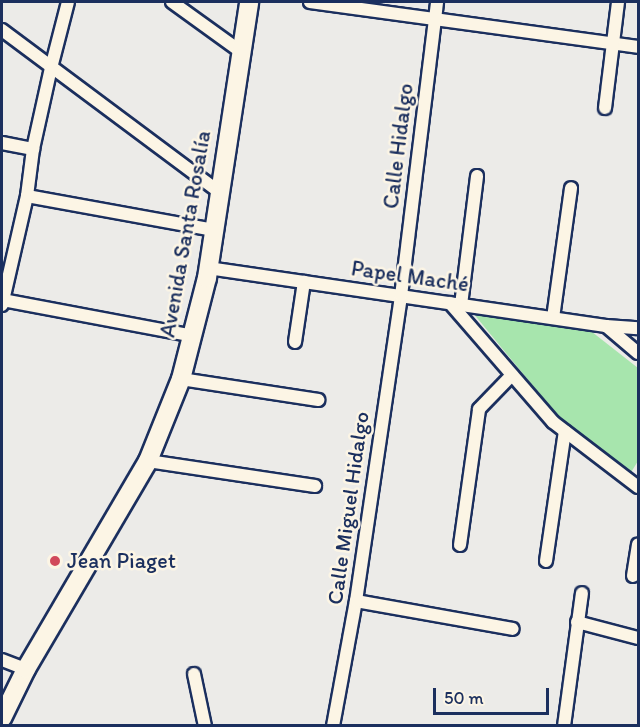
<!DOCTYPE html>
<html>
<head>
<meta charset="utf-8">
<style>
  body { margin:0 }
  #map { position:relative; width:640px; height:727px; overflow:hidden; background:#ecebe8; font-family:Itim,sans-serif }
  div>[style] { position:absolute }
  .green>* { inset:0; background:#a7e5ad }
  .roads { filter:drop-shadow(2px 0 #1b2f5e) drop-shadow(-2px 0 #1b2f5e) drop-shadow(0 2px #1b2f5e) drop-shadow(0 -2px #1b2f5e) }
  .street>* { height:12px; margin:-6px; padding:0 6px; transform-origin:6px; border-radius:6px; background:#fcf5e5 }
  .secondary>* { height:18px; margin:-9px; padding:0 9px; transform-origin:9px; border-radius:9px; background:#fcf5e5 }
  .dots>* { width:16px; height:16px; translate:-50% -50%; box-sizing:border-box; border:3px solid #fcf5e5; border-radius:50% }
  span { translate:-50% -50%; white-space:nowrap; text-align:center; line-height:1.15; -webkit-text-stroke:5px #fcf5e5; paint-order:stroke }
  .street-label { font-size:22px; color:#1b2f5e }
  .poi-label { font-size:22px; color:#1b2f5e }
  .left { translate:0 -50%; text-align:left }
  .frame { position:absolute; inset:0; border:3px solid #1b2f5e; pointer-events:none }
  .scale { position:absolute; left:433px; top:688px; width:116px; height:27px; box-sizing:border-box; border:3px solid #1b2f5e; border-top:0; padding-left:8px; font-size:18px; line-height:21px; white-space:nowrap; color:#1b2f5e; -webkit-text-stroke:4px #fcf5e5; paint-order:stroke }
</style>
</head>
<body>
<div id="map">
  <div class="green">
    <div style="clip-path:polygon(502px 312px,587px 328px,638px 368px,638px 461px,630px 474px,562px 421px,473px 313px)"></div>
  </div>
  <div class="roads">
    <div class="street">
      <div style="left:172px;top:2px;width:84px;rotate:35.8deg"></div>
      <div style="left:310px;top:2px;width:331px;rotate:7.8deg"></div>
      <div style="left:2px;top:30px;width:271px;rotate:36.7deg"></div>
      <div style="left:605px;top:108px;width:107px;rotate:-83deg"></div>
      <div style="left:2px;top:143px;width:32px;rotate:11deg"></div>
      <div style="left:27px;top:196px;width:190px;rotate:10.3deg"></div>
      <div style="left:208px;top:268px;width:402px;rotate:8.3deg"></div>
      <div style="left:606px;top:326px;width:32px;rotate:4deg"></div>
      <div style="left:3px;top:300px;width:193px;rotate:10.7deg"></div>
      <div style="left:450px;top:303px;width:157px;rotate:49.1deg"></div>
      <div style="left:553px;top:422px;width:107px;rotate:37.4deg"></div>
      <div style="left:2px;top:305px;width:112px;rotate:-77.1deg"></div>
      <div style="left:27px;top:196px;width:47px;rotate:-82.7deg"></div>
      <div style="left:33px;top:149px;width:83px;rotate:-77.5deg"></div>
      <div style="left:51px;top:68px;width:68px;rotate:-75.6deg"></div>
      <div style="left:461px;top:305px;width:130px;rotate:-82.9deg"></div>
      <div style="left:553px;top:318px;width:131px;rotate:-82.1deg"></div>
      <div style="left:606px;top:326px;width:42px;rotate:40.2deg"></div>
      <div style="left:295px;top:342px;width:61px;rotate:-81.5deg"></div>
      <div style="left:181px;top:379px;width:139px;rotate:8.7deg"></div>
      <div style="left:148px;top:461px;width:169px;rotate:8.5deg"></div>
      <div style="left:460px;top:545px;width:137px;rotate:-82deg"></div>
      <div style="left:479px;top:409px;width:47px;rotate:-45.9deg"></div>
      <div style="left:546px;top:561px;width:131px;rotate:-81.7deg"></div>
      <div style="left:633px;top:576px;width:32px;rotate:-81deg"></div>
      <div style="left:356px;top:601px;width:159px;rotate:10.1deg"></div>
      <div style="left:577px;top:622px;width:63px;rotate:14.7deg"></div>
      <div style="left:2px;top:660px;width:26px;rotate:21deg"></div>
      <div style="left:194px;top:674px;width:53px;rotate:78.1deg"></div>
      <div style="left:333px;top:726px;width:127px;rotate:-79.6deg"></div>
      <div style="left:356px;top:601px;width:308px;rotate:-81.6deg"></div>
      <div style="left:401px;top:296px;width:296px;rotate:-83deg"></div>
      <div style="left:564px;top:726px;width:134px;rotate:-82.3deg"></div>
    </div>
    <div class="secondary">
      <div style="left:2px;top:718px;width:55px;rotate:-63.9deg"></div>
      <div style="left:26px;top:669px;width:241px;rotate:-59.6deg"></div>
      <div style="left:148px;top:461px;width:88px;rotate:-68.1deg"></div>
      <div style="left:181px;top:379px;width:104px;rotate:-75.6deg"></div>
      <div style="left:207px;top:278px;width:279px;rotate:-81.3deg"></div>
    </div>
  </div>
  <div class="dots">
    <div style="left:55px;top:561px;background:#d1495b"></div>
  </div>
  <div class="street-label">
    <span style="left:398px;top:146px;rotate:-83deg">Calle Hidalgo</span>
    <span style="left:185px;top:234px;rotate:-80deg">Avenida Santa Rosalía</span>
    <span style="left:410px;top:276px;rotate:8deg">Papel Maché</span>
    <span style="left:348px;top:508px;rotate:-82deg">Calle Miguel Hidalgo</span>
  </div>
  <div class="poi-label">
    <span class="left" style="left:67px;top:561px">Jean Piaget</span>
  </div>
  <div class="frame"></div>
  <div class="scale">50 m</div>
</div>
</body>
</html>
